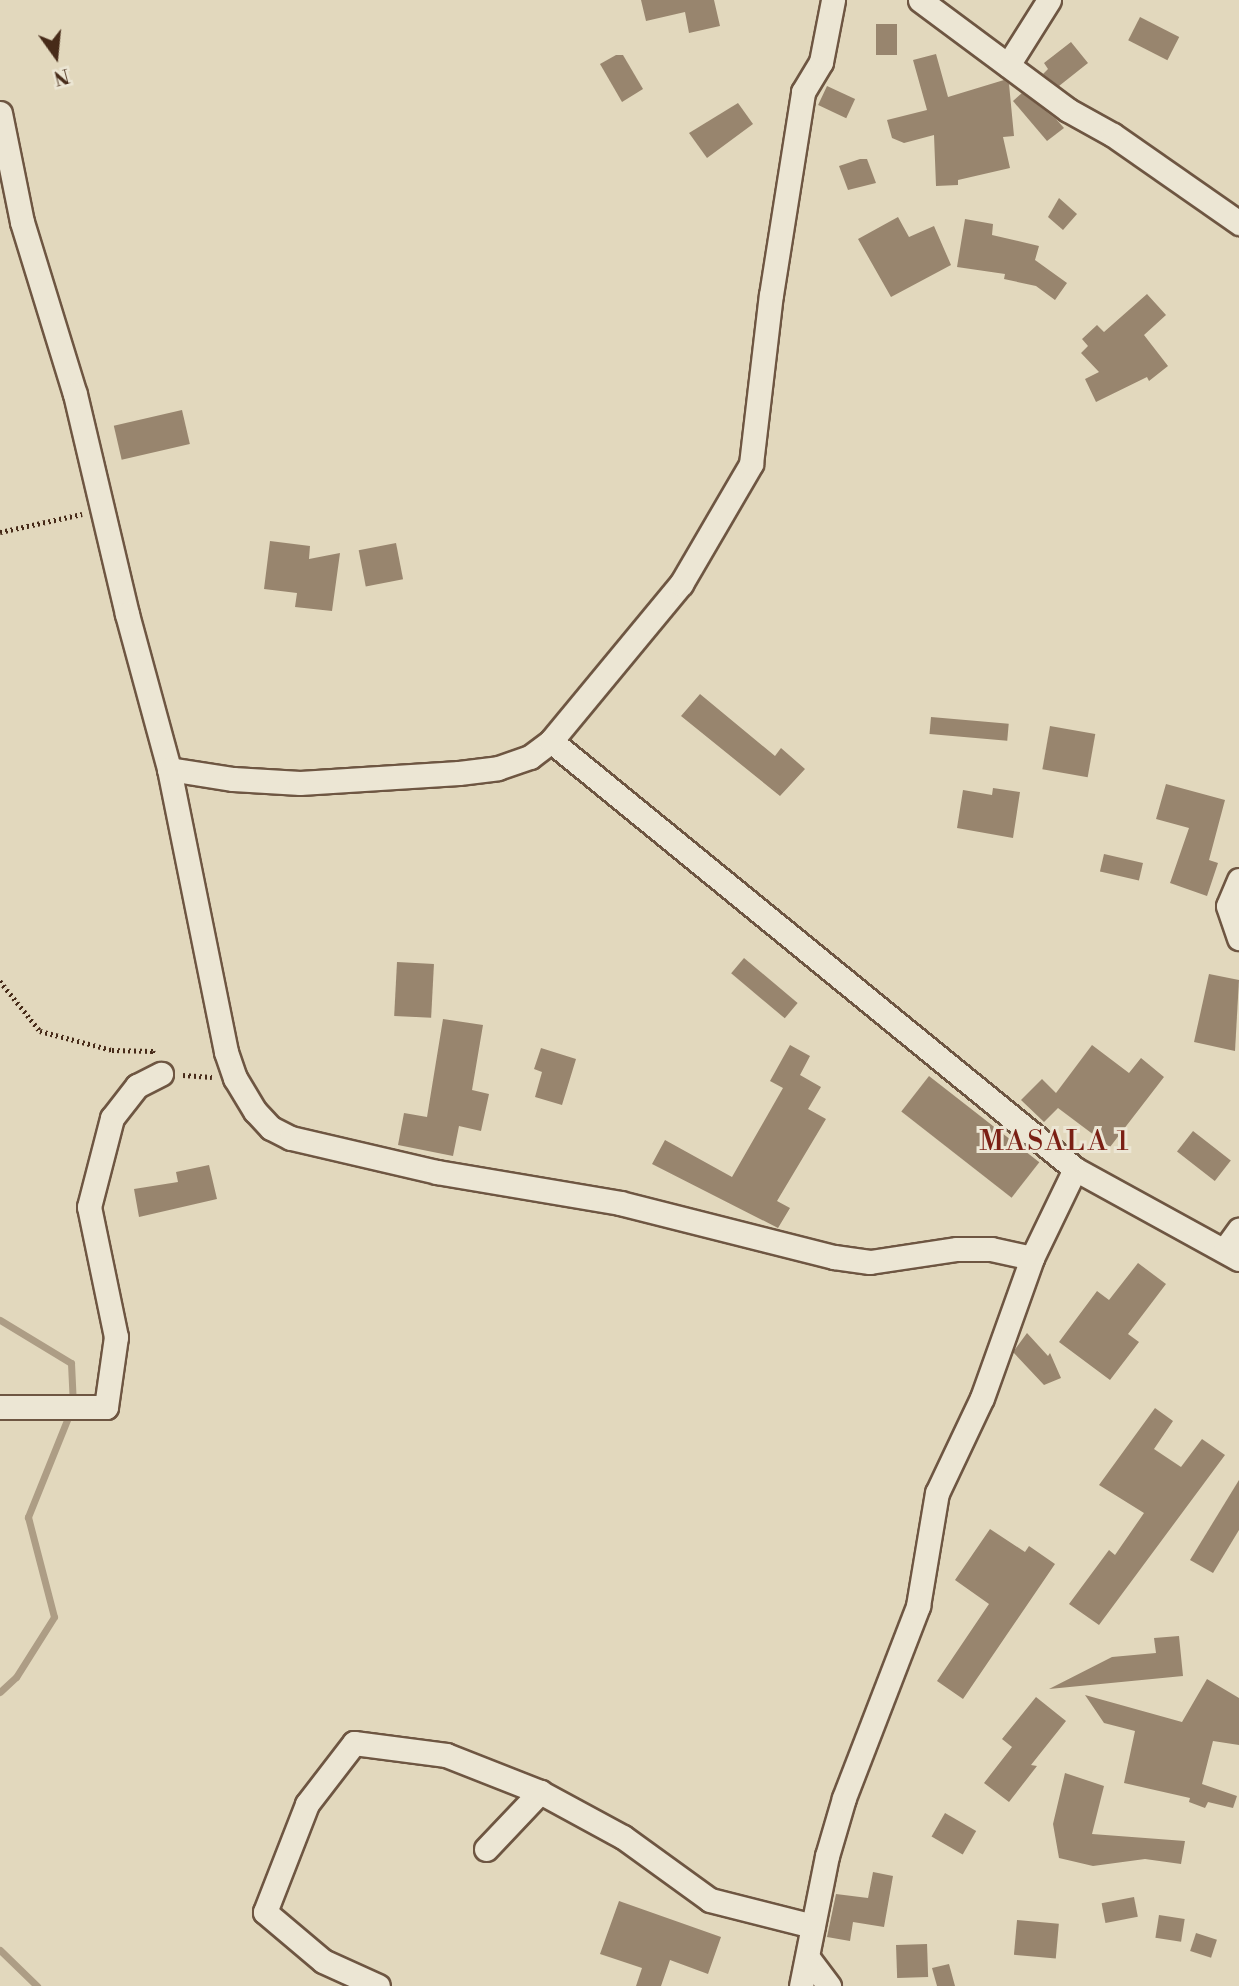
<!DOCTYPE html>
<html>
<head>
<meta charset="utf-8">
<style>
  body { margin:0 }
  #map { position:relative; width:1239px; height:1986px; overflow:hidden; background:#e2d8bd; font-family:"Libre Bodoni",serif }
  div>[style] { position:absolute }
  .stream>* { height:7px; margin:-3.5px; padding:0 3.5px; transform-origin:3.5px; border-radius:3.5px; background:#ad9d85 }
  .building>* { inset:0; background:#98856e; transform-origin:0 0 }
  .path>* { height:4.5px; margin-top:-2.25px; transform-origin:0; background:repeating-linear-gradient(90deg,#472b19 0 2px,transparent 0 5.5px) }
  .roads { filter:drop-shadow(2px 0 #6e5642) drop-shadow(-2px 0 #6e5642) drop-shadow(0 2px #6e5642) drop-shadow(0 -2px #6e5642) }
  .minor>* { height:23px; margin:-11.5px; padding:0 11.5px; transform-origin:11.5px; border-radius:11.5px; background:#ece6d4 }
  span { translate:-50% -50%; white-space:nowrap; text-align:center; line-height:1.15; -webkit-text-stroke:6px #ece6d4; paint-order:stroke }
  .quarter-label { font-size:28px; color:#7a1f14; letter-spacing:2px }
  .north { position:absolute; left:21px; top:21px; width:70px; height:70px; -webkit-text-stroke:5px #ece6d4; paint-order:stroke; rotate:165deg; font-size:19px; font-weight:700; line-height:28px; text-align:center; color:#472b19 }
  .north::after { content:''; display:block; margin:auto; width:24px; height:32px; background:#472b19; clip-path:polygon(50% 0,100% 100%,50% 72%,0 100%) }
</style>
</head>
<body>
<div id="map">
  <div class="stream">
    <div style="left:0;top:1320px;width:83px;rotate:31.2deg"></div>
    <div style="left:71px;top:1363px;width:42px;rotate:87.3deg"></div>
    <div style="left:73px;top:1405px;width:121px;rotate:111.9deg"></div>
    <div style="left:28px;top:1517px;width:103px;rotate:75.4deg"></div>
    <div style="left:54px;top:1617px;width:71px;rotate:122.3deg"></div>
    <div style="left:16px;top:1677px;width:22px;rotate:137deg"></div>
    <div style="left:0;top:1950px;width:52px;rotate:44.2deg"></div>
  </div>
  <div class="building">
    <div style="clip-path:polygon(641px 0,714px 0,720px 26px,689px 33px,685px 12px,646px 21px)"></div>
    <div style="left:1140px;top:17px;width:44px;height:26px;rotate:27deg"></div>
    <div style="left:876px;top:24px;width:21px;height:31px"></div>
    <div style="clip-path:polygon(1071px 42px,1088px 63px,1059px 86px,1043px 74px,1048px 69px,1044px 63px)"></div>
    <div style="clip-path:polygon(936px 54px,948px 97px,1004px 80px,1009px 84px,1014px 136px,1003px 137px,1010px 168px,958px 180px,958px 185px,936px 186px,934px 135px,904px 143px,892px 138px,887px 120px,927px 110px,913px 60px)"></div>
    <div style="clip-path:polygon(616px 55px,623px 55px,643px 89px,622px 102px,600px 64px)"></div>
    <div style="left:827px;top:86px;width:31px;height:21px;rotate:25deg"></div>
    <div style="clip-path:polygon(1022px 93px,1056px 119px,1064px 128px,1047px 141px,1013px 101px)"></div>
    <div style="clip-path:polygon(738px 103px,753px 124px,707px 158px,689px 133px)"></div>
    <div style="clip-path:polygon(860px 159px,867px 159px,876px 183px,848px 190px,839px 166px)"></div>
    <div style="clip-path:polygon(1059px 198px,1077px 214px,1063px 230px,1048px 217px)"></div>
    <div style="clip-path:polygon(898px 217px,909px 237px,934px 226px,951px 265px,891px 297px,858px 239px)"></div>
    <div style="clip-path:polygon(965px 219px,993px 224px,992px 235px,1039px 246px,1035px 260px,1067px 283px,1055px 300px,1036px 286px,1004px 279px,1005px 274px,957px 267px)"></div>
    <div style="clip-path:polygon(1147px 294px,1166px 315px,1144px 335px,1168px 366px,1149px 381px,1147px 377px,1096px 402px,1085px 379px,1099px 372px,1081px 353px,1088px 346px,1082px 339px,1097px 325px,1104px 332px)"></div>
    <div style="left:182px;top:410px;width:35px;height:70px;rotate:77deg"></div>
    <div style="clip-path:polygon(270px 541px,310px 546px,309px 559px,340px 553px,332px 611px,295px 607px,297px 593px,264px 589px)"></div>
    <div style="left:396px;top:543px;width:37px;height:38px;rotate:79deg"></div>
    <div style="clip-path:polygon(700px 694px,775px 756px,781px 748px,805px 769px,780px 796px,681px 716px)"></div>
    <div style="left:931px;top:717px;width:78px;height:17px;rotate:5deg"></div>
    <div style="left:1050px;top:726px;width:46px;height:44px;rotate:10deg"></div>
    <div style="clip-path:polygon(1166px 784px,1225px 800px,1209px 860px,1218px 863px,1207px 896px,1170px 883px,1189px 828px,1156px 819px)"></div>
    <div style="clip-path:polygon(993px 788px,1020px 792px,1013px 838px,957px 828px,963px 790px,992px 795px)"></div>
    <div style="left:1104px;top:854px;width:40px;height:18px;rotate:13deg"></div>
    <div style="left:744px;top:958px;width:70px;height:20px;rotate:40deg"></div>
    <div style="left:397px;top:962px;width:37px;height:54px;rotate:3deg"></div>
    <div style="clip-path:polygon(1209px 974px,1239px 980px,1235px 1051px,1194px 1042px)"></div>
    <div style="clip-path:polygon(443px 1019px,483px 1025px,472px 1090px,489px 1094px,481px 1131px,459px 1126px,453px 1156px,398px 1145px,404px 1113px,427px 1117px)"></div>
    <div style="clip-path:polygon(790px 1045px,810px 1056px,800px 1075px,821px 1087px,808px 1109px,826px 1119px,777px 1201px,790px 1208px,778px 1228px,652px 1164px,665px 1140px,732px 1177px,783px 1088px,770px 1081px)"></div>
    <div style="clip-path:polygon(1092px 1045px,1129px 1073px,1141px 1058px,1164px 1077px,1110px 1147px,1058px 1108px,1044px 1122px,1021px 1100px,1042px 1079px,1056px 1093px)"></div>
    <div style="clip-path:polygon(541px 1048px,576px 1059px,562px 1105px,535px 1097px,542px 1072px,534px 1069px)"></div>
    <div style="left:929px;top:1076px;width:140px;height:45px;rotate:38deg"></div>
    <div style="left:1193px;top:1131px;width:48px;height:26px;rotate:38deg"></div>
    <div style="clip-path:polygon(209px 1165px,217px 1199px,139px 1217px,134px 1189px,178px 1182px,176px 1172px)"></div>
    <div style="clip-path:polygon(1138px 1263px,1166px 1284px,1128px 1334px,1139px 1342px,1110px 1380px,1059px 1342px,1097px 1291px,1109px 1300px)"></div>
    <div style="clip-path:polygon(1027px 1333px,1048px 1356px,1050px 1353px,1061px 1378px,1044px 1385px,1013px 1352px)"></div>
    <div style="clip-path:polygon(1155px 1408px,1173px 1421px,1154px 1449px,1181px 1467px,1202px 1439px,1225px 1455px,1099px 1625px,1069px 1604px,1109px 1550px,1115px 1555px,1144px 1513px,1099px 1485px)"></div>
    <div style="clip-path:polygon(1239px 1480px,1239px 1530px,1213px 1573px,1190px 1560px)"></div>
    <div style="clip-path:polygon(990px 1529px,1025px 1552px,1029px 1546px,1055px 1564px,963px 1699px,937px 1681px,989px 1604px,955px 1580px)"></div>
    <div style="clip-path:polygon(1179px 1636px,1183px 1676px,1049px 1689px,1112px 1657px,1156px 1653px,1154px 1638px)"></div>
    <div style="clip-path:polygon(1207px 1679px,1239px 1698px,1239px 1745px,1213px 1741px,1202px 1784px,1237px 1796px,1233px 1808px,1208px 1802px,1205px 1808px,1189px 1802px,1190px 1798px,1124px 1783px,1135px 1731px,1104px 1723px,1085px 1695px,1182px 1722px)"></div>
    <div style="clip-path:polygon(1036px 1697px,1066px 1721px,1031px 1765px,1037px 1766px,1009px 1802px,984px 1783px,1012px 1747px,1002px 1739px)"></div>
    <div style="clip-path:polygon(1065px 1773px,1104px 1786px,1092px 1834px,1185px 1841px,1181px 1864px,1145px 1859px,1093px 1866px,1059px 1858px,1053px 1824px)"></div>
    <div style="left:945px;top:1813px;width:36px;height:27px;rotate:30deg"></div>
    <div style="clip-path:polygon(873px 1872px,893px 1876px,884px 1927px,853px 1922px,850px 1941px,827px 1937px,836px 1894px,868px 1898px)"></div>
    <div style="left:1134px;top:1897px;width:20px;height:33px;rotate:79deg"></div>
    <div style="clip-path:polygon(619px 1901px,721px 1937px,708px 1974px,670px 1960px,661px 1986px,636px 1986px,642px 1968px,600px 1954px)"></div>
    <div style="left:1159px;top:1915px;width:26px;height:23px;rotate:9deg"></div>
    <div style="left:1017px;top:1920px;width:42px;height:35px;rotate:5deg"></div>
    <div style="left:1196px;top:1933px;width:22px;height:19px;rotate:18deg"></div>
    <div style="left:927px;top:1944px;width:33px;height:31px;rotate:88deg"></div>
    <div style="clip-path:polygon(949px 1964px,955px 1986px,937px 1986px,932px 1968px)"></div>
  </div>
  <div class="path">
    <div style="left:0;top:532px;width:84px;rotate:-12.4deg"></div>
    <div style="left:0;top:981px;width:64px;rotate:51.3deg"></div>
    <div style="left:40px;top:1031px;width:74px;rotate:14.8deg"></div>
    <div style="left:112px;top:1050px;width:41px;rotate:1.4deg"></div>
    <div style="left:153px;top:1051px;width:5px;rotate:68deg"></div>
    <div style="left:183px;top:1075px;width:29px;rotate:4deg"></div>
  </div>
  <div class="roads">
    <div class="minor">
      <div style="left:920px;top:0;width:184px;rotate:36.6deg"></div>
      <div style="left:1068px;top:110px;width:51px;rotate:29.1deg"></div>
      <div style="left:1113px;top:135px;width:154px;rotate:34.9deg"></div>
      <div style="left:1008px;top:65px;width:77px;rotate:-57.8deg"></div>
      <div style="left:0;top:113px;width:111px;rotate:78.6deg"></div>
      <div style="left:22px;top:222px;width:180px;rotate:72.9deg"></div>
      <div style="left:75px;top:394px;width:226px;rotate:76.7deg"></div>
      <div style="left:127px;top:614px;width:161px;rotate:74.8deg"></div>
      <div style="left:169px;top:769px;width:289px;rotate:78.6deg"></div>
      <div style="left:226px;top:1052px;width:28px;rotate:71deg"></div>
      <div style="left:235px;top:1078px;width:39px;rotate:59deg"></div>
      <div style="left:255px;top:1111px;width:23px;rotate:47deg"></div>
      <div style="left:271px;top:1128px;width:22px;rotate:27deg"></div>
      <div style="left:291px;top:1138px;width:150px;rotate:13.1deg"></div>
      <div style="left:437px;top:1172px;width:186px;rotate:9.6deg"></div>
      <div style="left:620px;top:1203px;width:221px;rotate:14.2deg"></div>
      <div style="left:834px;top:1257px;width:36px;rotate:8deg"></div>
      <div style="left:870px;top:1262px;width:88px;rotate:-8.5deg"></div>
      <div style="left:957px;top:1249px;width:34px"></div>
      <div style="left:991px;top:1249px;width:42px;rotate:12.4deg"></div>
      <div style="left:551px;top:741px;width:677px;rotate:39.24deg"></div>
      <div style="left:1075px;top:1169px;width:187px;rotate:28.8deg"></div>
      <div style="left:169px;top:769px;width:65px;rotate:8.9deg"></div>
      <div style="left:233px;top:779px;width:67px;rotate:3.4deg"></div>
      <div style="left:300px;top:783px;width:159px;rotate:-3.6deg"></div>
      <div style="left:459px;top:773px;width:39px;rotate:-7deg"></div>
      <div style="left:498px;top:768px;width:34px;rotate:-19deg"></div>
      <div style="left:530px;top:757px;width:26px;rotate:-37deg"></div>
      <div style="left:551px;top:741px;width:204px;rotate:-50.4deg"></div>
      <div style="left:681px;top:584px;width:139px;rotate:-59.7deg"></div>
      <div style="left:751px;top:464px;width:170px;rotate:-83.3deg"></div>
      <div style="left:771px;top:295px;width:206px;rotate:-81deg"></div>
      <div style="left:803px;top:92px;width:35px;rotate:-59deg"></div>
      <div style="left:821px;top:62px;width:63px;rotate:-79deg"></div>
      <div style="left:1239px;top:880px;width:28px;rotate:113deg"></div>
      <div style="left:1228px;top:906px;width:34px;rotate:71deg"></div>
      <div style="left:1225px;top:1249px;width:24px;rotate:-54deg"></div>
      <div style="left:0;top:1407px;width:106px"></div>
      <div style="left:106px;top:1407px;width:71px;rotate:-81.9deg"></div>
      <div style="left:116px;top:1337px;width:133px;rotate:-101.7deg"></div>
      <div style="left:89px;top:1207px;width:92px;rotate:-75.5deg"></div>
      <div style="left:112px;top:1118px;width:41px;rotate:-52deg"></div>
      <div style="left:137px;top:1086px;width:27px;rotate:-27deg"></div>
      <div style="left:486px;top:1849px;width:79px;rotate:-46.5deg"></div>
      <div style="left:540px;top:1792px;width:94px;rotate:28.5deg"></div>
      <div style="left:623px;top:1837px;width:107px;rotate:35.9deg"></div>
      <div style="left:710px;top:1900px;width:106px;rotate:14.2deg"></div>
      <div style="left:808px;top:1958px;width:35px;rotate:53deg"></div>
      <div style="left:378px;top:1986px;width:60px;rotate:-155.6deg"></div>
      <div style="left:323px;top:1961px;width:76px;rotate:-139.8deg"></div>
      <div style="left:265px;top:1912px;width:116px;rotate:-68.7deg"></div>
      <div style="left:307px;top:1804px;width:77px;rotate:-52.4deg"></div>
      <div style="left:354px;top:1743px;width:93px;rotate:7.4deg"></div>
      <div style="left:446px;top:1755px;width:101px;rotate:21.5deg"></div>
      <div style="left:801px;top:1986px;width:133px;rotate:-78.7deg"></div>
      <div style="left:827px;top:1856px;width:60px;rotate:-73.7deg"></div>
      <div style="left:844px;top:1798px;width:206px;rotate:-68.9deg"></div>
      <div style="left:918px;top:1606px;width:115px;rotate:-80.5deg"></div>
      <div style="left:937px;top:1493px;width:105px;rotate:-64.7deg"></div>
      <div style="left:982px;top:1398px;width:149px;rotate:-70.3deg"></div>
      <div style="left:1032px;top:1258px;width:99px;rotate:-64.2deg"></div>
    </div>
  </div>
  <div class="quarter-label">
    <span style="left:1055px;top:1142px">MASALA 1</span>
  </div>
  <div class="north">N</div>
</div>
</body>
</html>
